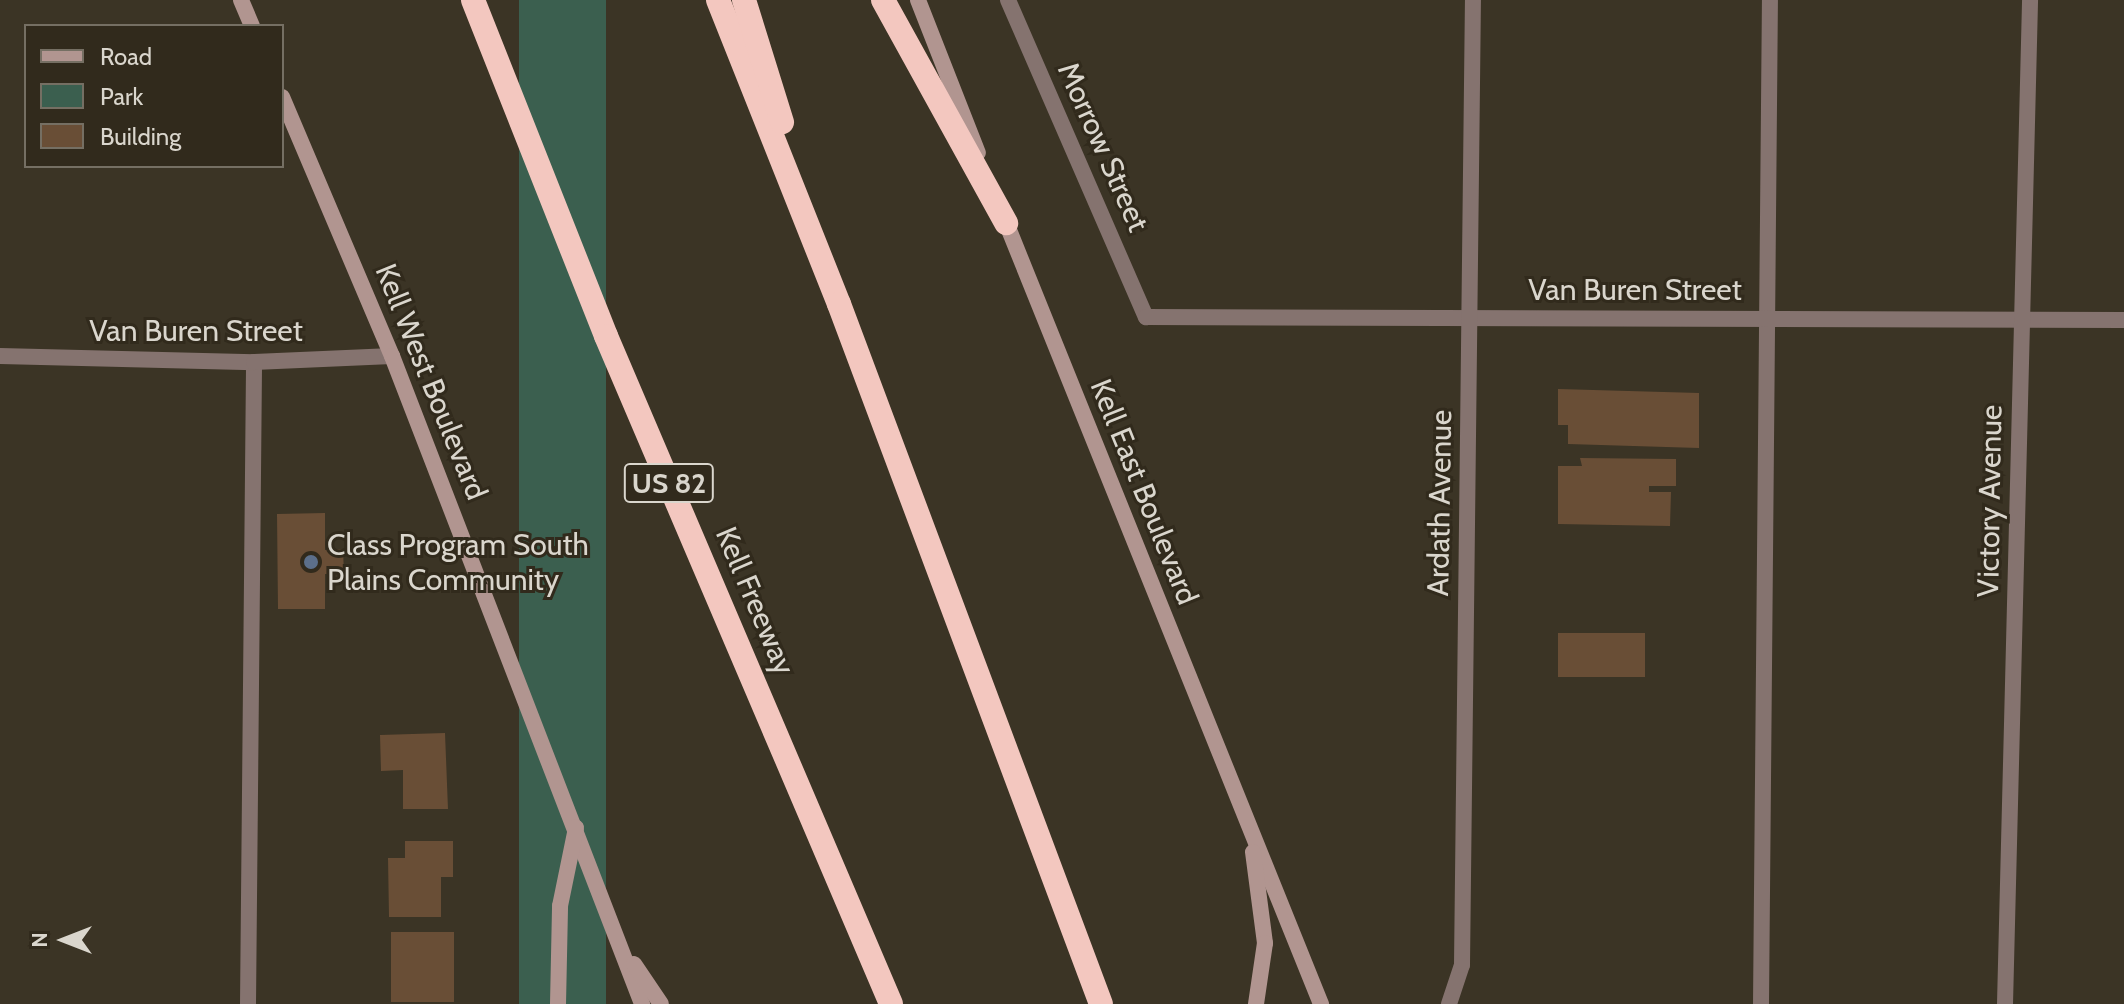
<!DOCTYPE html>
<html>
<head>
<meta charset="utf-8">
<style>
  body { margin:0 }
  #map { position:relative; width:2124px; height:1004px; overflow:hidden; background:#3b3425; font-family:Cabin,sans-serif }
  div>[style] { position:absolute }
  .green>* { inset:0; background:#3b5f4f; transform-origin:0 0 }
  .building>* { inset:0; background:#694e36; transform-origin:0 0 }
  .lane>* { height:16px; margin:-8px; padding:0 8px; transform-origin:8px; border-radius:8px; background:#85736f }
  .street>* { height:16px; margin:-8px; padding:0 8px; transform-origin:8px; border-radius:8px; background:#85736f }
  .secondary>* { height:16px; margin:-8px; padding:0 8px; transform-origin:8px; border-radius:8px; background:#b19590 }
  .highway>* { height:24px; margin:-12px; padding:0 12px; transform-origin:12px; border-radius:12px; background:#f3c7bf }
  .dots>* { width:22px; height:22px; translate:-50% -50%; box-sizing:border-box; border:4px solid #312a1c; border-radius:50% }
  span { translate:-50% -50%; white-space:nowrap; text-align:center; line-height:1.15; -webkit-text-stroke:6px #312a1c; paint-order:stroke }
  .shield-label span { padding:2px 6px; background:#312a1c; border:2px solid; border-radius:6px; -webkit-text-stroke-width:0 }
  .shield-label { font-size:28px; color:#dad6cd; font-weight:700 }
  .street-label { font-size:30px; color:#dad6cd }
  .poi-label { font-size:30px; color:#dad6cd }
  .left { translate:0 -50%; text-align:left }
  .legend { position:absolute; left:24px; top:24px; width:260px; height:144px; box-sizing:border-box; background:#312a1c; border:2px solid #756f63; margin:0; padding:10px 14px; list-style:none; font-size:24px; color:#dad6cd }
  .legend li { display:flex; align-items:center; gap:16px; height:40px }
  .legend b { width:40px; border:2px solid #756f63 }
  .north { position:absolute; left:24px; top:900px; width:80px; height:80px; -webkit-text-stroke:6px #312a1c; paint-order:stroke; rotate:270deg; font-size:22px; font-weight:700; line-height:32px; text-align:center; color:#dad6cd }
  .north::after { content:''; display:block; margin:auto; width:28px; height:36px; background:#dad6cd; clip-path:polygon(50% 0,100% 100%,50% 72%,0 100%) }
</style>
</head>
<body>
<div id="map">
  <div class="green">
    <div style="left:519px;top:0;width:87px;height:1061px"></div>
  </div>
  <div class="building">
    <div style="clip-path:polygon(1558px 389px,1699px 393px,1699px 448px,1568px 444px,1568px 425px,1558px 425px)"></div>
    <div style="clip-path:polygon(1580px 458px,1676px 459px,1676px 486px,1649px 486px,1649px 492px,1671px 492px,1670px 526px,1558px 524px,1558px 466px,1582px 466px)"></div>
    <div style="clip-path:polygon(325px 513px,325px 550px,343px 549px,344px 574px,325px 574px,325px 609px,278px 609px,277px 514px)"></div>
    <div style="left:1558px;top:633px;width:87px;height:44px"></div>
    <div style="clip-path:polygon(445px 733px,448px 809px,403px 809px,403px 770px,381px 771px,380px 735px)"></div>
    <div style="clip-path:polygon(405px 841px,453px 841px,453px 877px,441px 877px,441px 917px,389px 917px,388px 858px,405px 858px)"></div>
    <div style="left:454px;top:932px;width:70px;height:63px;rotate:90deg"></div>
  </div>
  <div class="lane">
    <div style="left:248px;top:1004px;width:642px;rotate:-89.46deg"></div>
    <div style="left:1761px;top:1004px;width:1004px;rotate:-89.49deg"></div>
  </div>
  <div class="street">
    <div style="left:1008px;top:0;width:346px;rotate:66.5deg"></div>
    <div style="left:1146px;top:317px;width:978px;rotate:0.18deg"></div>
    <div style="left:0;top:356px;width:254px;rotate:1.4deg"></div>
    <div style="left:254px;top:362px;width:138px;rotate:-2.5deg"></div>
    <div style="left:1449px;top:1004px;width:41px;rotate:-71.6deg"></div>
    <div style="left:1462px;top:965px;width:965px;rotate:-89.35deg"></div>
    <div style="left:2005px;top:1004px;width:1004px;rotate:-88.57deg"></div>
  </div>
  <div class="secondary">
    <div style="left:241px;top:0;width:28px;rotate:67deg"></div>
    <div style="left:918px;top:0;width:164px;rotate:68.6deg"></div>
    <div style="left:282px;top:97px;width:281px;rotate:67deg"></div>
    <div style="left:392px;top:356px;width:695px;rotate:68.9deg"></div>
    <div style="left:1003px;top:215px;width:851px;rotate:68.05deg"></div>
    <div style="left:1253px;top:852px;width:92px;rotate:82.5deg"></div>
    <div style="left:1265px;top:943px;width:62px;rotate:98.4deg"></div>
    <div style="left:634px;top:964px;width:48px;rotate:56deg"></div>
    <div style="left:558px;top:1004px;width:98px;rotate:-88.8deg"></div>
    <div style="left:560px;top:906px;width:80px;rotate:-78.4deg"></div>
  </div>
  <div class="highway">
    <div style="left:473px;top:0;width:361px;rotate:68.4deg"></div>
    <div style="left:606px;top:336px;width:726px;rotate:66.89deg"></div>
    <div style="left:718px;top:0;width:327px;rotate:68.3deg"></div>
    <div style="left:839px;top:304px;width:747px;rotate:69.48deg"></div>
    <div style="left:744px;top:0;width:128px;rotate:72.7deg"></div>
    <div style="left:883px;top:0;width:255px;rotate:61.1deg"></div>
  </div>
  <div class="dots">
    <div style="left:311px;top:562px;background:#5c6f8a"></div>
  </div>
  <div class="shield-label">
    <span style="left:669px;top:483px">US 82</span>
  </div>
  <div class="street-label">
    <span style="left:1103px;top:147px;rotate:66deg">Morrow Street</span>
    <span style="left:1635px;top:290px">Van Buren Street</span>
    <span style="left:196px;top:331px">Van Buren Street</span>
    <span style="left:431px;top:382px;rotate:68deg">Kell West Boulevard</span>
    <span style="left:1144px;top:492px;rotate:68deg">Kell East Boulevard</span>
    <span style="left:1990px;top:501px;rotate:-89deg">Victory Avenue</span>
    <span style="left:1440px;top:503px;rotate:-89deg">Ardath Avenue</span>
    <span style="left:755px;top:601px;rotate:67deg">Kell Freeway</span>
  </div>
  <div class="poi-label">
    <span class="left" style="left:327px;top:562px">Class Program South<br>Plains Community</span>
  </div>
  <ul class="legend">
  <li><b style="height:10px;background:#b19590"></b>Road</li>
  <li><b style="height:22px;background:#3b5f4f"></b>Park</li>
  <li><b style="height:22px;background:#694e36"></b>Building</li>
  </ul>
  <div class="north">N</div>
</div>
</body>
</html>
